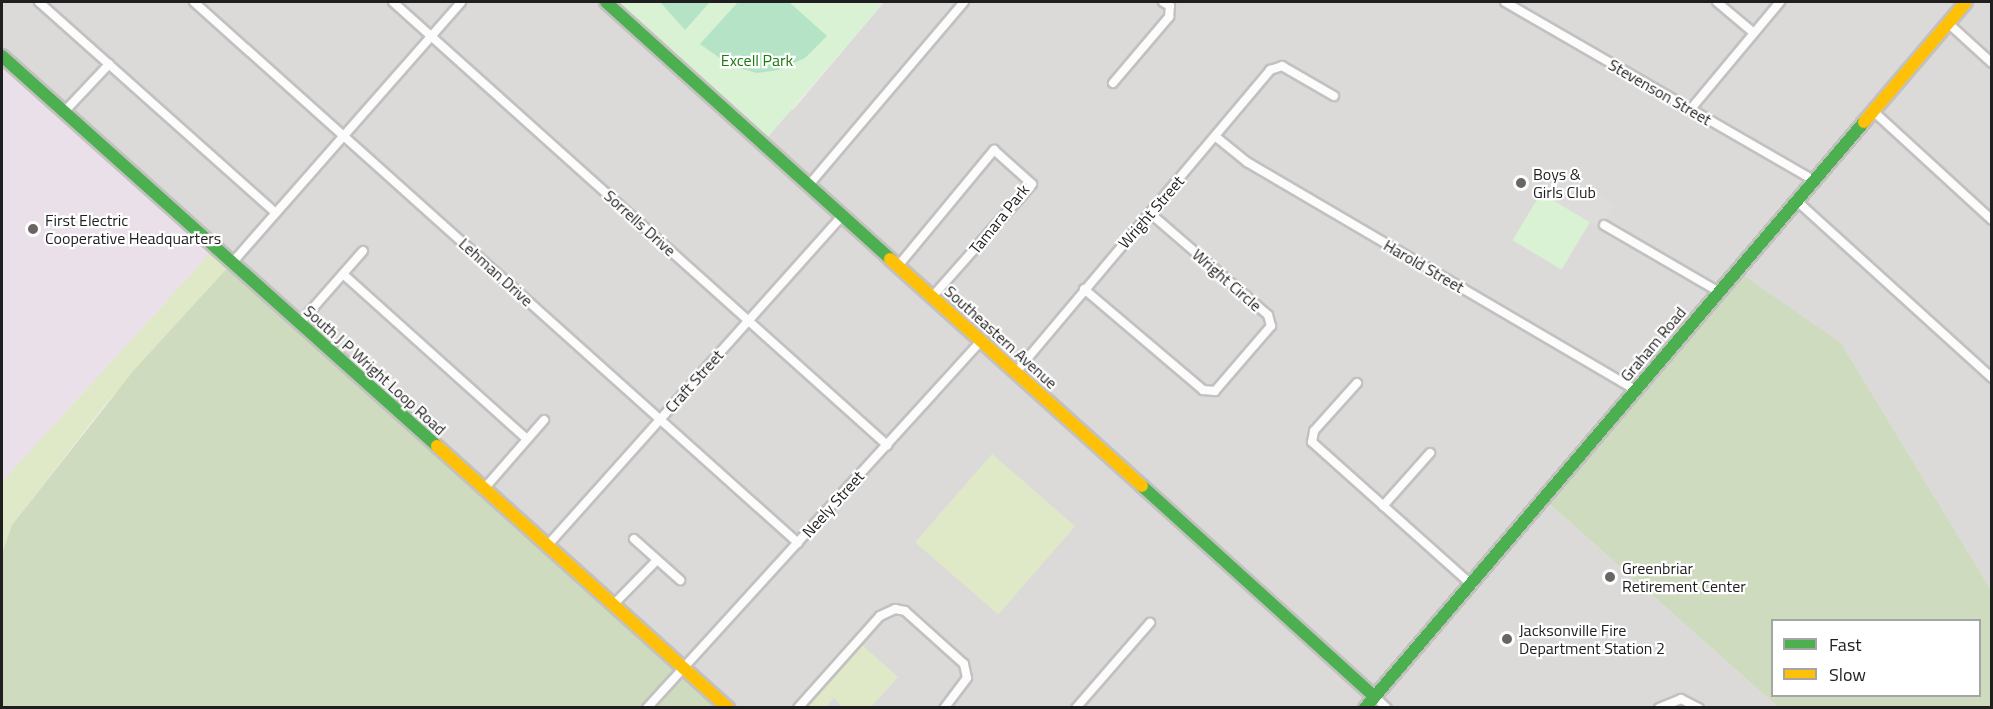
<!DOCTYPE html>
<html>
<head>
<meta charset="utf-8">
<style>
  body { margin:0 }
  #map { position:relative; width:1993px; height:709px; overflow:hidden; background:#edeae8; font-family:"Titillium Web",sans-serif }
  div>[style] { position:absolute }
  .residential>* { inset:0; background:#dcdad9 }
  .industrial>* { inset:0; background:#eae0e9 }
  .grass>* { inset:0; background:#e0e9c7; transform-origin:0 0 }
  .forest>* { inset:0; background:#cedbbe }
  .park>* { inset:0; background:#daf2d4; transform-origin:0 0 }
  .pitch>* { inset:0; background:#b4e3c6 }
  .parking>* { inset:0; background:#dddcdb; transform-origin:0 0 }
  .roads { filter:drop-shadow(2px 0 #c3c1c0) drop-shadow(-2px 0 #c3c1c0) drop-shadow(0 2px #c3c1c0) drop-shadow(0 -2px #c3c1c0) }
  .street>* { height:8px; margin:-4px; padding:0 4px; transform-origin:4px; border-radius:4px; background:#fcfcfc }
  .fast>* { height:12px; margin:-6px; padding:0 6px; transform-origin:6px; border-radius:6px; background:#4caf50 }
  .slow>* { height:12px; margin:-6px; padding:0 6px; transform-origin:6px; border-radius:6px; background:#ffc107 }
  .dots>* { width:16px; height:16px; translate:-50% -50%; box-sizing:border-box; border:3px solid #fff; border-radius:50% }
  span { translate:-50% -50%; white-space:nowrap; text-align:center; line-height:1.15; -webkit-text-stroke:4.5px #fff; paint-order:stroke }
  .park-label { font-size:16px; color:#1a7d0e }
  .street-label { font-size:16px; color:#1f1f1f }
  .poi-label { font-size:16px; color:#1f1f1f }
  .left { translate:0 -50%; text-align:left }
  .frame { position:absolute; inset:0; border:3px solid #1f1f1f; pointer-events:none }
  .legend { position:absolute; left:1771px; top:619px; width:210px; height:78px; box-sizing:border-box; background:#fff; border:2px solid #a5a5a5; margin:0; padding:8px 10px; list-style:none; font-size:18px; color:#1f1f1f }
  .legend li { display:flex; align-items:center; gap:12px; height:30px }
  .legend b { width:30px; border:2px solid #a5a5a5 }
</style>
</head>
<body>
<div id="map">
  <div class="residential">
    <div style="clip-path:polygon(2px 2px,606px 2px,793px 110px,884px 2px,1991px 2px,1991px 590px,1841px 343px,1544px 499px,1778px 707px,647px 707px,2px 55px)"></div>
  </div>
  <div class="industrial">
    <div style="clip-path:polygon(2px 56px,215px 248px,2px 482px)"></div>
  </div>
  <div class="grass">
    <div style="clip-path:polygon(215px 248px,232px 263px,103px 407px,12px 525px,2px 553px,2px 482px)"></div>
    <div style="left:992px;top:454px;width:110px;height:117px;rotate:41deg"></div>
    <div style="clip-path:polygon(862px 645px,898px 677px,871px 707px,842px 707px,834px 698px,826px 707px,805px 707px)"></div>
  </div>
  <div class="forest">
    <div style="clip-path:polygon(232px 263px,728px 707px,2px 708px,2px 553px,12px 525px,134px 370px)"></div>
    <div style="clip-path:polygon(evenodd,1737px 271px,1841px 343px,1991px 590px,1991px 707px,1778px 707px,1544px 499px,1737px 271px,1772px 620px,1980px 620px,1980px 696px,1772px 696px,1772px 620px)"></div>
  </div>
  <div class="park">
    <div style="clip-path:polygon(606px 2px,884px 2px,762px 144px)"></div>
    <div style="left:1541px;top:193px;width:57px;height:55px;rotate:31deg"></div>
  </div>
  <div class="pitch">
    <div style="clip-path:polygon(660px 2px,710px 2px,685px 30px)"></div>
    <div style="clip-path:polygon(738px 2px,789px 2px,827px 36px,805px 58px,779px 70px,757px 73px,731px 66px,700px 44px)"></div>
  </div>
  <div class="parking">
    <div style="left:1555px;top:170px;width:69px;height:27px;rotate:30deg"></div>
  </div>
  <div class="roads">
    <div class="street">
      <div style="left:39px;top:2px;width:317px;rotate:41.7deg"></div>
      <div style="left:194px;top:2px;width:811px;rotate:41.85deg"></div>
      <div style="left:393px;top:2px;width:664px;rotate:41.88deg"></div>
      <div style="left:1505px;top:2px;width:358px;rotate:30deg"></div>
      <div style="left:1717px;top:2px;width:48px;rotate:40deg"></div>
      <div style="left:1948px;top:23px;width:59px;rotate:42.3deg"></div>
      <div style="left:1113px;top:83px;width:87px;rotate:-49.7deg"></div>
      <div style="left:1169px;top:17px;width:11px;rotate:-85deg"></div>
      <div style="left:1170px;top:6px;width:8px;rotate:-150deg"></div>
      <div style="left:1690px;top:110px;width:141px;rotate:-50.2deg"></div>
      <div style="left:1873px;top:111px;width:161px;rotate:42.5deg"></div>
      <div style="left:64px;top:112px;width:66px;rotate:-46.8deg"></div>
      <div style="left:1216px;top:137px;width:40px;rotate:39deg"></div>
      <div style="left:1247px;top:162px;width:451px;rotate:30.4deg"></div>
      <div style="left:808px;top:186px;width:241px;rotate:-49.7deg"></div>
      <div style="left:1798px;top:202px;width:262px;rotate:42.2deg"></div>
      <div style="left:1604px;top:225px;width:133px;rotate:30.2deg"></div>
      <div style="left:232px;top:263px;width:347px;rotate:-48.7deg"></div>
      <div style="left:898px;top:266px;width:151px;rotate:-50.4deg"></div>
      <div style="left:994px;top:150px;width:51px;rotate:41.8deg"></div>
      <div style="left:1032px;top:184px;width:151px;rotate:131.5deg"></div>
      <div style="left:343px;top:274px;width:247px;rotate:41.9deg"></div>
      <div style="left:1084px;top:289px;width:156px;rotate:40.3deg"></div>
      <div style="left:1203px;top:390px;width:12px;rotate:5deg"></div>
      <div style="left:1215px;top:391px;width:86px;rotate:-49.3deg"></div>
      <div style="left:1271px;top:326px;width:11px;rotate:-105deg"></div>
      <div style="left:1268px;top:315px;width:156px;rotate:-139.2deg"></div>
      <div style="left:299px;top:324px;width:97px;rotate:-48.8deg"></div>
      <div style="left:1016px;top:372px;width:395px;rotate:-49.9deg"></div>
      <div style="left:1270px;top:70px;width:13px;rotate:-18deg"></div>
      <div style="left:1282px;top:66px;width:60px;rotate:30deg"></div>
      <div style="left:1357px;top:383px;width:64px;rotate:131.9deg"></div>
      <div style="left:1314px;top:431px;width:11px;rotate:100deg"></div>
      <div style="left:1312px;top:442px;width:215px;rotate:41.8deg"></div>
      <div style="left:483px;top:490px;width:93px;rotate:-48.9deg"></div>
      <div style="left:1383px;top:506px;width:71px;rotate:-48.4deg"></div>
      <div style="left:634px;top:539px;width:62px;rotate:41.7deg"></div>
      <div style="left:547px;top:546px;width:443px;rotate:-48.2deg"></div>
      <div style="left:613px;top:605px;width:63px;rotate:-45.6deg"></div>
      <div style="left:1375px;top:697px;width:16px;rotate:43deg"></div>
      <div style="left:647px;top:708px;width:496px;rotate:-47.7deg"></div>
      <div style="left:798px;top:708px;width:123px;rotate:-48.3deg"></div>
      <div style="left:880px;top:616px;width:17px;rotate:-25deg"></div>
      <div style="left:895px;top:609px;width:10px;rotate:11deg"></div>
      <div style="left:905px;top:611px;width:79px;rotate:41.9deg"></div>
      <div style="left:964px;top:664px;width:14px;rotate:78deg"></div>
      <div style="left:967px;top:678px;width:38px;rotate:127deg"></div>
      <div style="left:1076px;top:708px;width:113px;rotate:-49deg"></div>
      <div style="left:1659px;top:708px;width:24px;rotate:-22deg"></div>
      <div style="left:1681px;top:699px;width:20px;rotate:27deg"></div>
    </div>
    <div class="fast">
      <div style="left:606px;top:2px;width:383px;rotate:42.1deg"></div>
      <div style="left:2px;top:56px;width:584px;rotate:41.88deg"></div>
      <div style="left:1142px;top:486px;width:314px;rotate:42.2deg"></div>
      <div style="left:1365px;top:708px;width:770px;rotate:-49.58deg"></div>
    </div>
    <div class="slow">
      <div style="left:1864px;top:122px;width:157px;rotate:-49.6deg"></div>
      <div style="left:890px;top:259px;width:339px;rotate:42deg"></div>
      <div style="left:437px;top:446px;width:392px;rotate:42deg"></div>
    </div>
  </div>
  <div class="dots">
    <div style="left:1521px;top:183px;background:#676665"></div>
    <div style="left:33px;top:229px;background:#676665"></div>
    <div style="left:1610px;top:577px;background:#676665"></div>
    <div style="left:1507px;top:639px;background:#676665"></div>
  </div>
  <div class="park-label">
    <span style="left:757px;top:60px">Excell Park</span>
  </div>
  <div class="street-label">
    <span style="left:1660px;top:92px;rotate:30deg">Stevenson Street</span>
    <span style="left:1151px;top:212px;rotate:-49deg">Wright Street</span>
    <span style="left:999px;top:219px;rotate:-51deg">Tamara Park</span>
    <span style="left:640px;top:223px;rotate:42deg">Sorrells Drive</span>
    <span style="left:1424px;top:266px;rotate:30deg">Harold Street</span>
    <span style="left:496px;top:272px;rotate:42deg">Lehman Drive</span>
    <span style="left:1227px;top:280px;rotate:41deg">Wright Circle</span>
    <span style="left:1001px;top:337px;rotate:42deg">Southeastern Avenue</span>
    <span style="left:1653px;top:344px;rotate:-50deg">Graham Road</span>
    <span style="left:375px;top:370px;rotate:42deg">South J P Wright Loop Road</span>
    <span style="left:694px;top:381px;rotate:-48deg">Craft Street</span>
    <span style="left:833px;top:504px;rotate:-48deg">Neely Street</span>
  </div>
  <div class="poi-label">
    <span class="left" style="left:1533px;top:183px">Boys &amp;<br>Girls Club</span>
    <span class="left" style="left:45px;top:229px">First Electric<br>Cooperative Headquarters</span>
    <span class="left" style="left:1622px;top:577px">Greenbriar<br>Retirement Center</span>
    <span class="left" style="left:1519px;top:639px">Jacksonville Fire<br>Department Station 2</span>
  </div>
  <div class="frame"></div>
  <ul class="legend">
  <li><b style="height:8px;background:#4caf50"></b>Fast</li>
  <li><b style="height:8px;background:#ffc107"></b>Slow</li>
  </ul>
</div>
</body>
</html>
